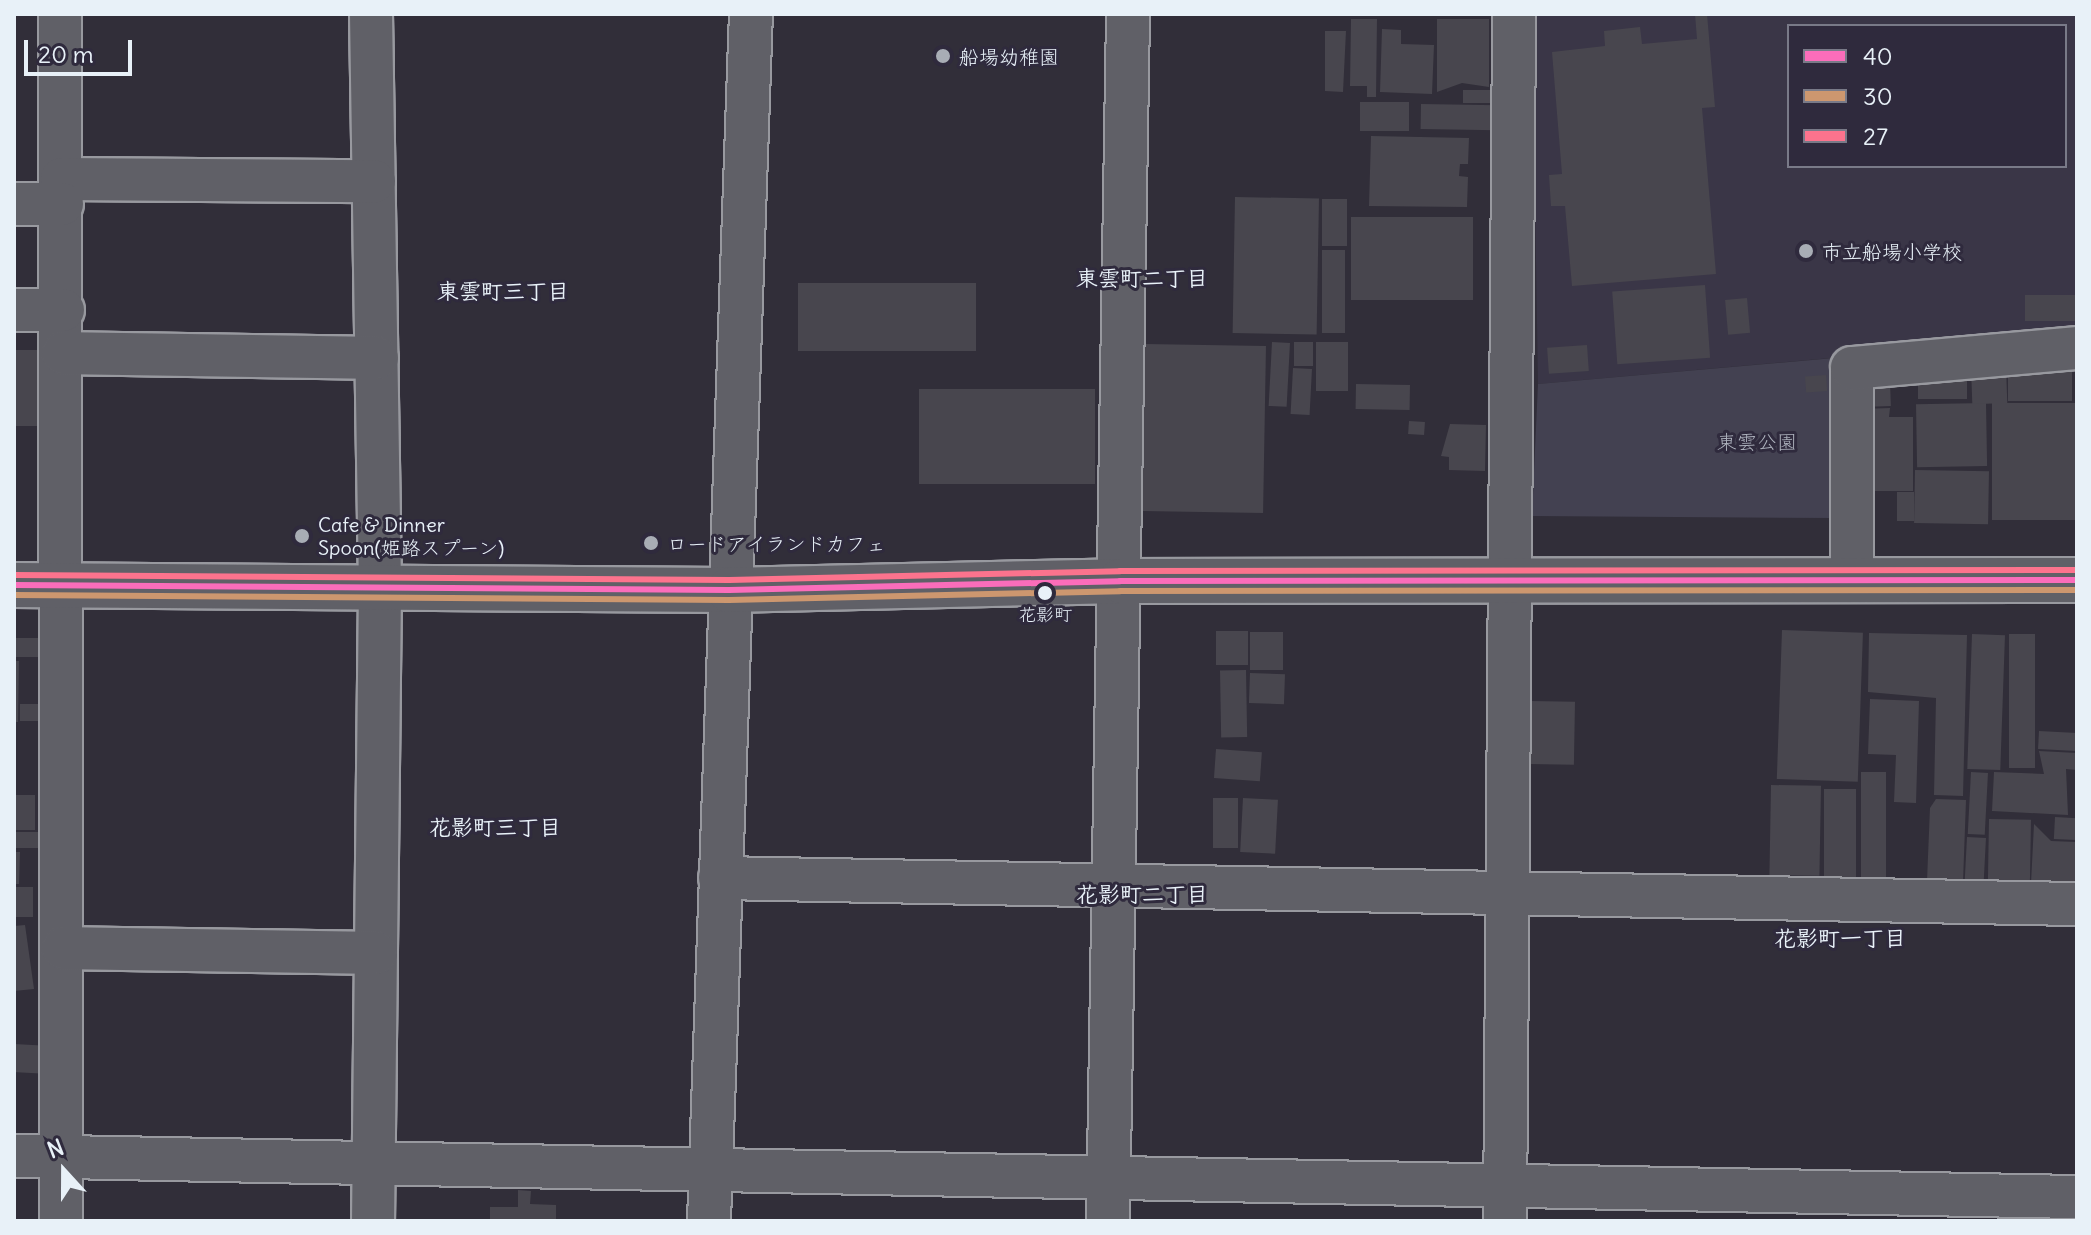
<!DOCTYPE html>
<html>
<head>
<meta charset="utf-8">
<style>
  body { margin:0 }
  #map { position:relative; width:2091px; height:1235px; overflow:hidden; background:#312e39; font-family:Delius,"Klee One",sans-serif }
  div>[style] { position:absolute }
  .built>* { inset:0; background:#3a3647 }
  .green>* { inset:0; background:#434151 }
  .building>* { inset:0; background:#48464e; transform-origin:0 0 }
  .roads { filter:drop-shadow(2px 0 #98999f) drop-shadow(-2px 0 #98999f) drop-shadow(0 2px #98999f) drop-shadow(0 -2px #98999f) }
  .minor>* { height:42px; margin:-21px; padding:0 21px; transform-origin:21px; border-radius:21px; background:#606067 }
  .tertiary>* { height:44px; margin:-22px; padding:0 22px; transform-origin:22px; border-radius:22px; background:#606067 }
  .bus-1>* { height:6px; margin:-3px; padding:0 3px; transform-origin:3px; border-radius:3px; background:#fb6dba }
  .bus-2>* { height:6px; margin:-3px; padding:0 3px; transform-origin:3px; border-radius:3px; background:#cd976f }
  .bus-3>* { height:6px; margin:-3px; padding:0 3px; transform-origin:3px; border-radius:3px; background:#fc738d }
  .dots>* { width:22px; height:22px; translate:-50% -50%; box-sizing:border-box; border:4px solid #2f2a3d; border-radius:50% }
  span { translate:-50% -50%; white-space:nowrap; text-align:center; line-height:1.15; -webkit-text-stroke:6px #2f2a3d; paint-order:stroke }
  .bus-label { font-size:18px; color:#e8f1f8 }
  .poi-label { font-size:20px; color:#e8f1f8 }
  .left { translate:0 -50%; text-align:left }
  .park-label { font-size:20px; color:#afb4bf }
  .neighbourhood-label { font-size:22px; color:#e8f1f8; font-weight:700 }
  .frame { position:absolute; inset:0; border:16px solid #e8f1f8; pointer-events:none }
  .legend { position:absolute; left:1787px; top:24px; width:280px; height:144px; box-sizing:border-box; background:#2f2a3d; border:2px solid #797a88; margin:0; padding:10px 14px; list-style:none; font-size:24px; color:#e8f1f8 }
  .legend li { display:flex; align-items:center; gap:16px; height:40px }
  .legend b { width:40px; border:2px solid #797a88 }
  .north { position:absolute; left:24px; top:1131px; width:80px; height:80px; -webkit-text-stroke:6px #2f2a3d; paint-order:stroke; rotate:339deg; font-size:22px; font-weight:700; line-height:32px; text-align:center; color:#e8f1f8 }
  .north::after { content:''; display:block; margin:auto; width:28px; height:36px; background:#e8f1f8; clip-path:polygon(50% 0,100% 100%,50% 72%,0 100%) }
  .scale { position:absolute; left:24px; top:40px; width:108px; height:36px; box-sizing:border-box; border:4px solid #e8f1f8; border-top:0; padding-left:10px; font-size:24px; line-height:28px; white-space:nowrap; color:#e8f1f8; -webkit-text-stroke:6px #2f2a3d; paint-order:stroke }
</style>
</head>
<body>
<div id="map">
  <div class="built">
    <div style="clip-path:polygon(evenodd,1532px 14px,2077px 14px,2077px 336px,1538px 384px,1532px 14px,1789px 26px,2065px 26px,2065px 166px,1789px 166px,1789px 26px)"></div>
  </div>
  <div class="green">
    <div style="clip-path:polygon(1834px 358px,1834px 518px,1532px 516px,1538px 384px)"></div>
  </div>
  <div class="building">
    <div style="clip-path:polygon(1695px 14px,1707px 14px,1715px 107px,1702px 108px,1716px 274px,1572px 286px,1565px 206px,1551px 206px,1549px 175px,1562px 174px,1552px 52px,1605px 46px,1604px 31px,1640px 27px,1642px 44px,1697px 39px)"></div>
    <div style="clip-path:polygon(1351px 19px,1377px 19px,1376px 97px,1367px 97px,1367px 86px,1350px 86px)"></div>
    <div style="clip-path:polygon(1437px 19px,1489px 19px,1489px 87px,1462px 83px,1437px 92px)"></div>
    <div style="clip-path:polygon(1382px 29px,1401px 30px,1401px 44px,1434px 45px,1432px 94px,1380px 92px)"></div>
    <div style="clip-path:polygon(1325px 31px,1346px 31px,1343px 92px,1325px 91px)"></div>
    <div style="left:1463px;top:90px;width:32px;height:13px"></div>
    <div style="left:1360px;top:102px;width:49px;height:29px"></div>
    <div style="left:1421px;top:104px;width:76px;height:25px;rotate:1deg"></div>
    <div style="clip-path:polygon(1371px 136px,1469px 138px,1468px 164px,1460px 164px,1459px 176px,1468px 177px,1467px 207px,1369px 206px)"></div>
    <div style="left:1235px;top:197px;width:84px;height:136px;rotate:1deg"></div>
    <div style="left:1322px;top:199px;width:25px;height:47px"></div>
    <div style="left:1351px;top:217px;width:122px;height:83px"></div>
    <div style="left:1322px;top:250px;width:23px;height:83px"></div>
    <div style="left:798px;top:283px;width:178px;height:68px"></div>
    <div style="left:1705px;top:285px;width:73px;height:93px;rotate:86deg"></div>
    <div style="left:2077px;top:295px;width:26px;height:52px;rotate:90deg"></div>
    <div style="left:1747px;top:298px;width:35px;height:22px;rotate:85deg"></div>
    <div style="left:1272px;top:342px;width:18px;height:64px;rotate:3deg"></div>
    <div style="left:1294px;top:342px;width:19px;height:24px"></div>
    <div style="left:1316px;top:342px;width:32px;height:49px"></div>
    <div style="left:1145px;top:344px;width:121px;height:167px;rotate:1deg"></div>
    <div style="left:1587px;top:345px;width:26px;height:40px;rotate:86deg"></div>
    <div style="left:14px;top:350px;width:30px;height:76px"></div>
    <div style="left:2072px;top:361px;width:40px;height:64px;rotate:90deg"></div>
    <div style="left:2006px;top:366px;width:37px;height:35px;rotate:88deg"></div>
    <div style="left:1293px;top:368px;width:19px;height:46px;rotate:3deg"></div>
    <div style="left:1918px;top:374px;width:49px;height:25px"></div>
    <div style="left:1826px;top:375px;width:16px;height:21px;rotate:86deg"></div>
    <div style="left:1890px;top:381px;width:25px;height:28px;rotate:88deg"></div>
    <div style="left:1356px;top:384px;width:54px;height:25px;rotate:1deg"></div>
    <div style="left:919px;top:389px;width:176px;height:95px"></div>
    <div style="left:1986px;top:403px;width:63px;height:70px;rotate:89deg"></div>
    <div style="left:2077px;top:403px;width:117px;height:85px;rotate:90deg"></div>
    <div style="clip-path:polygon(1890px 408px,1889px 417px,1913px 417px,1913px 491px,1861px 491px,1861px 409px)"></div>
    <div style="left:1409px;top:421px;width:16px;height:13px;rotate:4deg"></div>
    <div style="clip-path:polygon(1450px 424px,1486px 425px,1485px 471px,1449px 470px,1449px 457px,1441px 456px)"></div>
    <div style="left:1915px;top:470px;width:74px;height:53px;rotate:1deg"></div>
    <div style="left:1897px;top:492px;width:17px;height:29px"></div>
    <div style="left:1782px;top:630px;width:81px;height:149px;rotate:2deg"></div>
    <div style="left:1216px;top:631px;width:32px;height:34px"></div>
    <div style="left:1250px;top:632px;width:33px;height:38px"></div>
    <div style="clip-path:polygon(1869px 633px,1967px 635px,1963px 796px,1934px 795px,1936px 698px,1868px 692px)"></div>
    <div style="left:1972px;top:634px;width:33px;height:135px;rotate:2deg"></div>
    <div style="left:2009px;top:634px;width:26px;height:134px"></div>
    <div style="left:14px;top:638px;width:37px;height:19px"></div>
    <div style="clip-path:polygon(14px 661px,19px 661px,18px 722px,14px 722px)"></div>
    <div style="left:1246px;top:670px;width:67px;height:26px;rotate:89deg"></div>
    <div style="left:1250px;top:673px;width:35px;height:30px;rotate:2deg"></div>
    <div style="clip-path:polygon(1870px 699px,1919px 701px,1916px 803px,1894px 802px,1896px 755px,1868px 754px)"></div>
    <div style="left:1530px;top:701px;width:45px;height:63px;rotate:1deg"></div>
    <div style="left:20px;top:704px;width:30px;height:17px"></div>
    <div style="left:2039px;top:731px;width:38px;height:18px;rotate:3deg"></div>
    <div style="left:1216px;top:749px;width:46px;height:29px;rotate:4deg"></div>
    <div style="clip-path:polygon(2039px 751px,2077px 753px,2077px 770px,2066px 769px,2068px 815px,1992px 811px,1994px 772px,2044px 774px)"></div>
    <div style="left:1861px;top:772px;width:25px;height:107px"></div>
    <div style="left:1971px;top:772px;width:17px;height:62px;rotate:3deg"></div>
    <div style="left:1771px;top:785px;width:50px;height:90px;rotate:1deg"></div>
    <div style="left:1824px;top:789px;width:32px;height:89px"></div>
    <div style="left:14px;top:795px;width:21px;height:35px"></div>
    <div style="left:1213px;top:798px;width:25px;height:50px"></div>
    <div style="left:1243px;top:798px;width:35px;height:54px;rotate:3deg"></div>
    <div style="clip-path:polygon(1936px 799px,1966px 800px,1963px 882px,1927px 881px,1930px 808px)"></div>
    <div style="left:2055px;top:817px;width:22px;height:22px;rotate:3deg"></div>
    <div style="left:1989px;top:819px;width:42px;height:63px;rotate:1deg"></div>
    <div style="clip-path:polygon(2034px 824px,2051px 841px,2077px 842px,2077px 879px,2070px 884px,2031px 883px)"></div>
    <div style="left:47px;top:832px;width:16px;height:33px;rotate:90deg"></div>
    <div style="left:1967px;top:837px;width:19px;height:45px;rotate:3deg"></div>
    <div style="clip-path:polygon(14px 852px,20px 852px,19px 884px,14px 884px)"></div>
    <div style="left:14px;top:887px;width:19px;height:30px"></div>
    <div style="clip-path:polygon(25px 925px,34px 989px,14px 991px,14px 926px)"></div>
    <div style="left:14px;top:1044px;width:37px;height:28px;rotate:3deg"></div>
    <div style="clip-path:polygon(518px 1190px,531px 1191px,530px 1204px,556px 1205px,556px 1221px,490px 1221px,490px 1207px,518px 1207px)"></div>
  </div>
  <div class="roads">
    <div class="minor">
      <div style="left:60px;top:14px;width:1207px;rotate:89.95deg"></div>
      <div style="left:371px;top:14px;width:573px;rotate:89.1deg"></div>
      <div style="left:380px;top:587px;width:634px;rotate:90.63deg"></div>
      <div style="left:62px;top:179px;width:312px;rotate:0.4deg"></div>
      <div style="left:14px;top:204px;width:48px"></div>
      <div style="left:14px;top:310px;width:49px"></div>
      <div style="left:63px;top:353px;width:314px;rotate:0.9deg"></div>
      <div style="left:1852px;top:580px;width:212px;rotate:-90deg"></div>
      <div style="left:1852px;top:368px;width:226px;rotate:-5.1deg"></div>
      <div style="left:720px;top:878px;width:1357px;rotate:1.1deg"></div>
      <div style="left:63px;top:948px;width:313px;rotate:0.9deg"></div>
      <div style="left:14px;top:1156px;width:2063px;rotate:1.14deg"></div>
      <div style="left:709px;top:1221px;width:1208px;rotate:-88.01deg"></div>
      <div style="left:1108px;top:1221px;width:1207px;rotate:-89.05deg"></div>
      <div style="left:1505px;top:1221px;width:1207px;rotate:-89.57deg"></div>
    </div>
    <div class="tertiary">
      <div style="left:14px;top:585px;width:715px;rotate:0.4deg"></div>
      <div style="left:729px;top:590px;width:391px;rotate:-1.3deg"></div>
      <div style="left:1120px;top:581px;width:957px;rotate:-0.06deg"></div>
    </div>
  </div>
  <div class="bus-1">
    <div style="left:14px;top:585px;width:715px;rotate:0.4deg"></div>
    <div style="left:729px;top:590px;width:391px;rotate:-1.3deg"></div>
    <div style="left:1120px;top:581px;width:957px;rotate:-0.06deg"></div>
  </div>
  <div class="bus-2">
    <div style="left:14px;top:595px;width:715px;rotate:0.4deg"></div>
    <div style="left:729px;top:600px;width:391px;rotate:-1.3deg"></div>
    <div style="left:1120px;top:591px;width:957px;rotate:-0.06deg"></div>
  </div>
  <div class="bus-3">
    <div style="left:14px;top:575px;width:715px;rotate:0.4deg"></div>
    <div style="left:729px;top:580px;width:391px;rotate:-1.3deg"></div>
    <div style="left:1120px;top:571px;width:957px;rotate:-0.06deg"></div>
  </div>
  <div class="dots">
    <div style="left:943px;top:56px;background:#a8adb5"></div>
    <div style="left:1806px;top:251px;background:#a8adb5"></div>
    <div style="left:302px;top:536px;background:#a8adb5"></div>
    <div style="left:651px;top:543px;background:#a8adb5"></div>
    <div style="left:1045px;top:593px;background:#e8f1f8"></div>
  </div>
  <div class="bus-label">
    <span style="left:1045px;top:615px">花影町</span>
  </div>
  <div class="poi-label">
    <span class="left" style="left:959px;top:56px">船場幼稚園</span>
    <span class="left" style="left:1822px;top:251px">市立船場小学校</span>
    <span class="left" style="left:318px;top:536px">Cafe &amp; Dinner<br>Spoon(姫路スプーン)</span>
    <span class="left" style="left:667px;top:543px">ロードアイランドカフェ</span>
  </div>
  <div class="park-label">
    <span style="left:1757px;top:441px">東雲公園</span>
  </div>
  <div class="neighbourhood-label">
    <span style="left:1142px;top:279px">東雲町二丁目</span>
    <span style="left:503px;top:292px">東雲町三丁目</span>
    <span style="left:495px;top:828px">花影町三丁目</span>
    <span style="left:1142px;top:895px">花影町二丁目</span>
    <span style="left:1840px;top:939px">花影町一丁目</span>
  </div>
  <div class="frame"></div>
  <ul class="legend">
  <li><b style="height:10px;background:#fb6dba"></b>40</li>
  <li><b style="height:10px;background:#cd976f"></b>30</li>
  <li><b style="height:10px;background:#fc738d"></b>27</li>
  </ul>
  <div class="north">N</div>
  <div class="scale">20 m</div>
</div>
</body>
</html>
